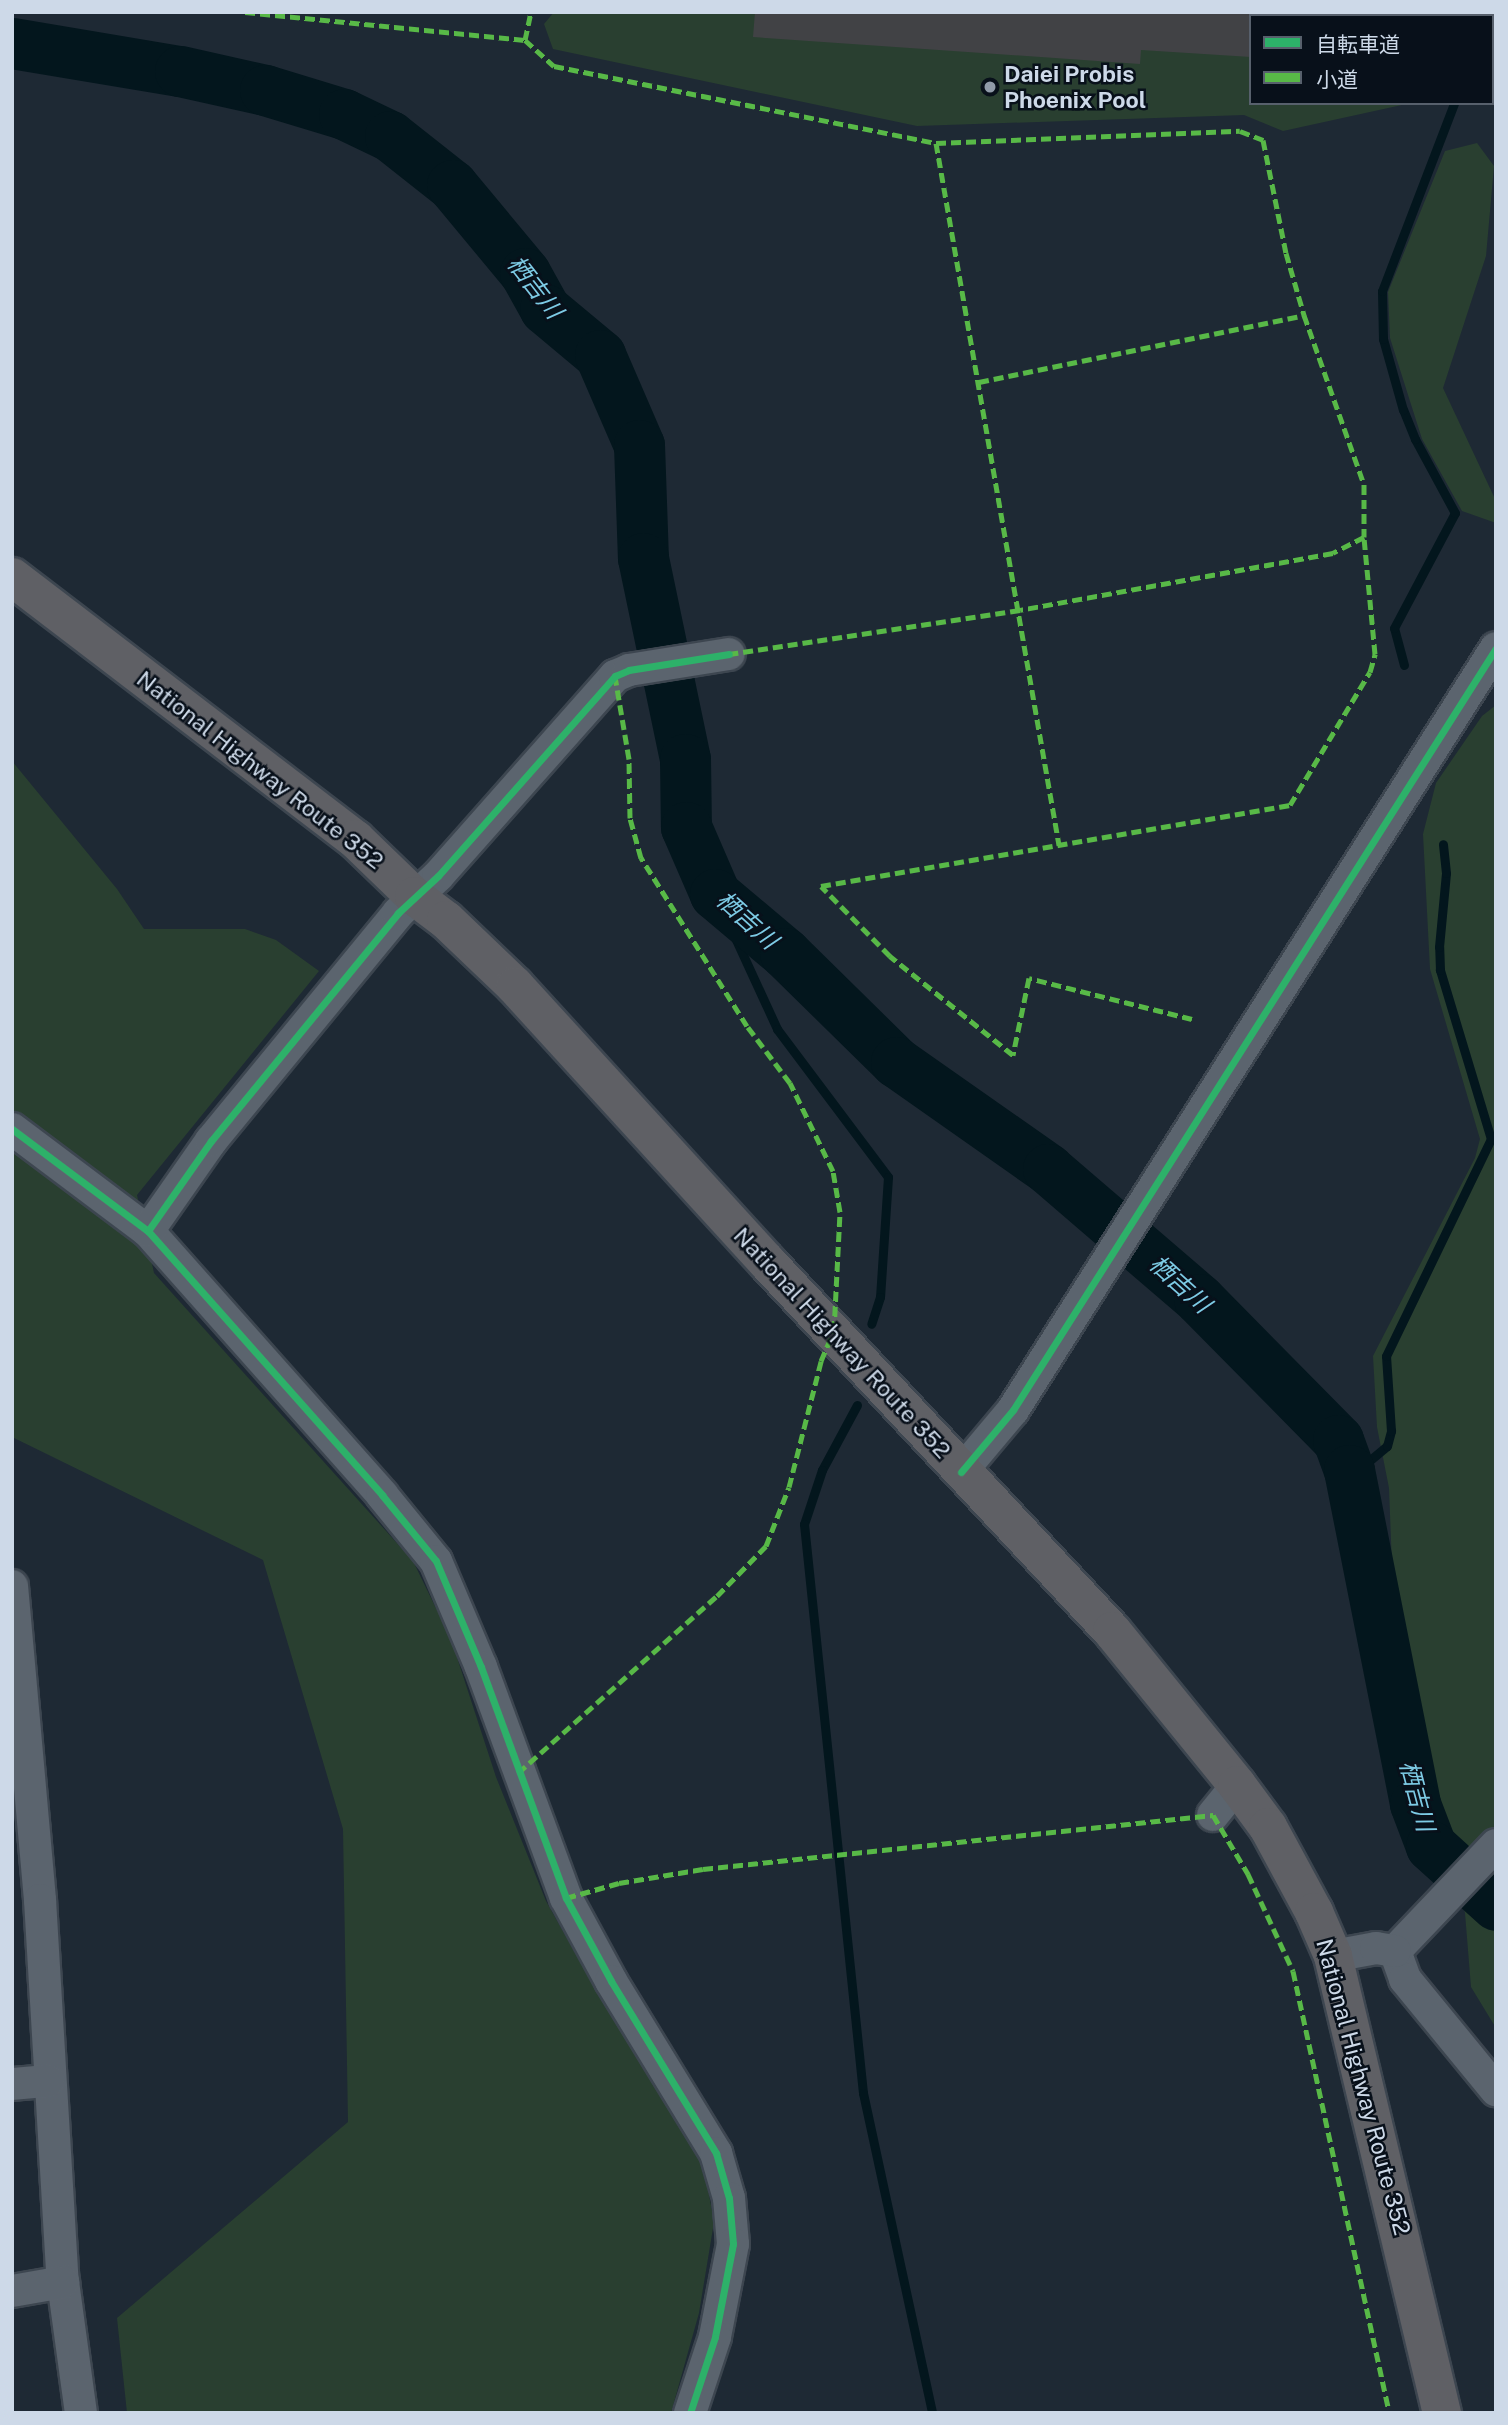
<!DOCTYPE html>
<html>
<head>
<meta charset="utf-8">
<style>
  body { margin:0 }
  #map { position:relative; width:1508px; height:2425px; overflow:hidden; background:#1e2934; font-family:"Public Sans","Noto Sans JP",sans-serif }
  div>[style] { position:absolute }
  .green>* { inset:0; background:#293f30 }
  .stream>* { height:9px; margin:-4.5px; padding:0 4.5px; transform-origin:4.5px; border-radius:4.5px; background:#03161d }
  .river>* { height:51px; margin:-25.5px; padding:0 25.5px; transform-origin:25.5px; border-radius:25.5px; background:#03161d }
  .building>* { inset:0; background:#414245 }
  .roads { filter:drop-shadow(2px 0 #3d4650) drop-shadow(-2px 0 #3d4650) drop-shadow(0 2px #3d4650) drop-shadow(0 -2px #3d4650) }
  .lane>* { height:16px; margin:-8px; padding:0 8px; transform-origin:8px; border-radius:8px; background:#5b646e }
  .street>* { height:32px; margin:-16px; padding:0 16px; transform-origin:16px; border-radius:16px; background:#5b646e }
  .highway>* { height:38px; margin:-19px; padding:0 19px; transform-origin:19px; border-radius:19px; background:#5f6065 }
  .quiet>* { height:5px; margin-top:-2.5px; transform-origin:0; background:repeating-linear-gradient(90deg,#58b947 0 10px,transparent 0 15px) }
  .cycleway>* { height:7px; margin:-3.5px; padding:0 3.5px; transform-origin:3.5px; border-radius:3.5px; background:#2db169 }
  .dots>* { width:19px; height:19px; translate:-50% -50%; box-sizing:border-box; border:4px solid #08101a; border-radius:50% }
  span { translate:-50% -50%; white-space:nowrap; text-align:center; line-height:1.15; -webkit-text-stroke:5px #08101a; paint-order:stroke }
  .poi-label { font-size:23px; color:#cdd9e8; font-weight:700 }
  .left { translate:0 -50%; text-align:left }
  .street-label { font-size:23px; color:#cdd9e8 }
  .water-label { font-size:24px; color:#7dcbe5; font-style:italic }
  .frame { position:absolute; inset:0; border:14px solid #cdd9e8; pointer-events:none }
  .legend { position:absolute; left:1249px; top:14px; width:245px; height:91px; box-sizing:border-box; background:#08101a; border:2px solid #57606c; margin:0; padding:9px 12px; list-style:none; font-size:21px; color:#cdd9e8 }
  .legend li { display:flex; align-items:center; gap:14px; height:35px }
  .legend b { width:35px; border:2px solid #57606c }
</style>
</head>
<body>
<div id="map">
  <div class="green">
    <div style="clip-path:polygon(554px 12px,1473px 12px,1472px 16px,1251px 16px,1251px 103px,1411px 103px,1283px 131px,1244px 115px,917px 126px,553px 49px,544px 24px)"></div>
    <div style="clip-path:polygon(1477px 143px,1494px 166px,1486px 256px,1443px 388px,1496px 501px,1496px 523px,1462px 511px,1422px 439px,1390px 338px,1388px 292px,1445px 151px)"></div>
    <div style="clip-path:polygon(1496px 705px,1496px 2028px,1471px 1987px,1465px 1913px,1440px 1820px,1438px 1799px,1427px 1778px,1416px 1730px,1413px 1695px,1397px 1648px,1400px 1612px,1392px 1566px,1389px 1488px,1377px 1427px,1373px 1356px,1475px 1158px,1480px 1139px,1430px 969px,1423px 834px,1436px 783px,1482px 716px)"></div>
    <div style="clip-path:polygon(12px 761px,117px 889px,144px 929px,245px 929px,276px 940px,319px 971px,137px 1195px,154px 1273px,413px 1561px,451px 1639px,496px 1777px,546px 1901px,583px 1967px,695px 2148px,706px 2178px,714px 2222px,699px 2313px,671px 2413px,127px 2413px,117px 2318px,348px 2122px,343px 1829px,263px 1560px,12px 1437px)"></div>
  </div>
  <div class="stream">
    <div style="left:1492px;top:28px;width:16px;rotate:-83deg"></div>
    <div style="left:1404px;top:665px;width:38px;rotate:-105deg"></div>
    <div style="left:1394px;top:628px;width:130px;rotate:-62.1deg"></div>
    <div style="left:1455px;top:513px;width:84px;rotate:-118.4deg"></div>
    <div style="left:1415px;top:439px;width:31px;rotate:-112deg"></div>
    <div style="left:1403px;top:410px;width:74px;rotate:-105.7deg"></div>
    <div style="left:1383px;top:339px;width:48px;rotate:-91.2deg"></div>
    <div style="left:1382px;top:291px;width:201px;rotate:-69deg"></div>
    <div style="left:715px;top:894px;width:149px;rotate:65.3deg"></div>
    <div style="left:777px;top:1029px;width:185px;rotate:53.1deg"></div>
    <div style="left:888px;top:1177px;width:120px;rotate:93.8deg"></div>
    <div style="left:880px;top:1297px;width:28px;rotate:108deg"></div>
    <div style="left:857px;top:1405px;width:74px;rotate:118.3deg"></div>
    <div style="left:822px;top:1470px;width:57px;rotate:108.4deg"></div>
    <div style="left:804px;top:1524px;width:572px;rotate:84.08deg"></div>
    <div style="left:863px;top:2093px;width:327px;rotate:77.8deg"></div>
    <div style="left:1349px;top:1470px;width:22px;rotate:-24deg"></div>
    <div style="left:1369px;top:1461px;width:23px;rotate:-40deg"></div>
    <div style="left:1387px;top:1446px;width:16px;rotate:-75deg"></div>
    <div style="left:1391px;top:1431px;width:75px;rotate:-93.8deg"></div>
    <div style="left:1386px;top:1356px;width:241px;rotate:-64.2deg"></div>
    <div style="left:1491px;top:1139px;width:177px;rotate:-106.8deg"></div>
    <div style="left:1440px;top:970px;width:23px;rotate:-92deg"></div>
    <div style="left:1439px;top:947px;width:74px;rotate:-84.6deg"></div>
    <div style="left:1446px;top:873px;width:29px;rotate:-96deg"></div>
  </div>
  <div class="river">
    <div style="left:12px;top:43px;width:170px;rotate:9.5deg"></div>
    <div style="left:180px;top:71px;width:87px;rotate:12.6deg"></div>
    <div style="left:265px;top:90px;width:83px;rotate:16.9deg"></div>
    <div style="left:344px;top:114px;width:51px;rotate:25.6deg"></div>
    <div style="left:390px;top:136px;width:79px;rotate:38.3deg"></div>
    <div style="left:452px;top:185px;width:114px;rotate:50.3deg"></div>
    <div style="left:525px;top:273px;width:41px;rotate:60.9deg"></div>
    <div style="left:545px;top:309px;width:72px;rotate:39.9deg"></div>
    <div style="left:600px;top:355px;width:98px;rotate:66.6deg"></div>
    <div style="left:639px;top:445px;width:113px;rotate:88deg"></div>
    <div style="left:643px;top:558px;width:205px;rotate:78.2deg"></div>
    <div style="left:685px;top:759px;width:68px;rotate:89.2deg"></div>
    <div style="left:686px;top:827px;width:73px;rotate:66.6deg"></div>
    <div style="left:715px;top:894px;width:92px;rotate:40.1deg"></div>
    <div style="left:785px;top:953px;width:156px;rotate:44.5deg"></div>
    <div style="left:896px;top:1062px;width:186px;rotate:35.1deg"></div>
    <div style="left:1048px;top:1169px;width:199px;rotate:40.7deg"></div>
    <div style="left:1199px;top:1299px;width:198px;rotate:45.4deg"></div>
    <div style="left:1338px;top:1440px;width:32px;rotate:70deg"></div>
    <div style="left:1349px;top:1470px;width:340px;rotate:78.8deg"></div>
    <div style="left:1415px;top:1804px;width:45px;rotate:69.1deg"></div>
    <div style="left:1431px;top:1846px;width:88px;rotate:42.2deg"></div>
  </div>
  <div class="building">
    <div style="clip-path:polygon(755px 12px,1251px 12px,1251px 57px,1141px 50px,1140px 64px,753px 37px)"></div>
  </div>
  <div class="roads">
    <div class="lane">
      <div style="left:1357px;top:16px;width:4px;rotate:-90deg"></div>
      <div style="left:1430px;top:16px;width:4px;rotate:-90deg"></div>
    </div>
    <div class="street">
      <div style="left:12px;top:1129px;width:170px;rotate:36.9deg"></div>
      <div style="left:148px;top:1231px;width:353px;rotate:48.4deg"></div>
      <div style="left:382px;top:1495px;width:85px;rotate:50.7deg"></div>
      <div style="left:436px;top:1561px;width:115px;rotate:67deg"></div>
      <div style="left:481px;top:1667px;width:246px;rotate:69.8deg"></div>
      <div style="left:566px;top:1898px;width:94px;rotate:61.5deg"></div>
      <div style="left:611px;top:1981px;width:202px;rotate:58.6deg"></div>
      <div style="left:716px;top:2153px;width:47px;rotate:73.9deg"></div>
      <div style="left:729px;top:2198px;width:46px;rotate:85deg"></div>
      <div style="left:733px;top:2244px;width:95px;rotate:101deg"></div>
      <div style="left:715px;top:2337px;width:80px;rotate:108.2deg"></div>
      <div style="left:148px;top:1231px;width:110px;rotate:-55deg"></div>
      <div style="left:211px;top:1141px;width:295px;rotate:-50.6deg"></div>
      <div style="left:398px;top:913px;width:54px;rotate:-42.8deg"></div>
      <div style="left:438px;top:876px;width:267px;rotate:-48.5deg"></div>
      <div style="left:615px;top:676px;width:15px;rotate:-23deg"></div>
      <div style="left:629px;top:670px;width:101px;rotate:-9.1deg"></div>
      <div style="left:961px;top:1472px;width:81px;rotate:-50deg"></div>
      <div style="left:1013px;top:1410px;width:902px;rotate:-57.63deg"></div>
      <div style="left:12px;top:1586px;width:315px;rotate:84.9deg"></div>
      <div style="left:40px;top:1900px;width:383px;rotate:86.6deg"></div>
      <div style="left:63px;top:2282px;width:132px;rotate:82.2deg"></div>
      <div style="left:1213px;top:1815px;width:38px;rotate:-51deg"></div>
      <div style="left:1395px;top:1951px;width:30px;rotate:70deg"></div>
      <div style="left:1405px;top:1979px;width:144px;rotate:50.7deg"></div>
      <div style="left:1395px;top:1951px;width:146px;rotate:-46.4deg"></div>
      <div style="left:1333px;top:1956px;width:44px;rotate:-10.5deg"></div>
      <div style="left:1376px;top:1948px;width:19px;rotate:9deg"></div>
      <div style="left:12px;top:2084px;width:37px;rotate:-5deg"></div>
      <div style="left:12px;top:2291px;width:52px;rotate:-10deg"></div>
    </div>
    <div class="highway">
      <div style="left:12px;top:577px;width:432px;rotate:37.4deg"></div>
      <div style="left:355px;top:839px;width:82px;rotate:44deg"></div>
      <div style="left:414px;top:896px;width:40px;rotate:37deg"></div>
      <div style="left:446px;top:920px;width:95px;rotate:43.7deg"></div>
      <div style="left:515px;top:986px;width:374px;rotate:47.6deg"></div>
      <div style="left:767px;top:1262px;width:505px;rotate:46.93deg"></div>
      <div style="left:1112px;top:1631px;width:198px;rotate:50.9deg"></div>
      <div style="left:1237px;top:1785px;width:52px;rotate:53.6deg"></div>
      <div style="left:1268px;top:1827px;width:97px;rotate:61.6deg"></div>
      <div style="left:1314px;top:1912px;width:48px;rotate:66.6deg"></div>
      <div style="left:1333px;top:1956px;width:470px;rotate:76.6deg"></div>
    </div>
  </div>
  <div class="quiet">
    <div style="left:245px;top:12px;width:281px;rotate:5.7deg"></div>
    <div style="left:525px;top:40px;width:39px;rotate:42deg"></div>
    <div style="left:554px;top:66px;width:390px;rotate:11.4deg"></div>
    <div style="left:936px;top:143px;width:304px;rotate:-2.3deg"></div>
    <div style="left:1240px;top:131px;width:25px;rotate:21deg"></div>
    <div style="left:1263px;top:140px;width:115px;rotate:78.5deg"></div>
    <div style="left:1286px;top:253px;width:65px;rotate:73.8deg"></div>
    <div style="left:1304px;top:315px;width:179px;rotate:70.5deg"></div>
    <div style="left:1364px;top:484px;width:53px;rotate:90deg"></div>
    <div style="left:1364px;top:537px;width:35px;rotate:153deg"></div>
    <div style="left:1333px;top:553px;width:318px;rotate:169.7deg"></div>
    <div style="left:1020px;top:610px;width:294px;rotate:171.4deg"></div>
    <div style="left:525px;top:40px;width:29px;rotate:-78deg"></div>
    <div style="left:936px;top:143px;width:713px;rotate:80.06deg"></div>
    <div style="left:979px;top:382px;width:332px;rotate:-11.6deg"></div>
    <div style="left:1192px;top:1019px;width:168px;rotate:-165.9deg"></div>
    <div style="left:1029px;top:978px;width:79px;rotate:101.7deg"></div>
    <div style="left:1013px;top:1055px;width:158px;rotate:-141.2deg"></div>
    <div style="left:890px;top:956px;width:98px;rotate:-134.6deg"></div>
    <div style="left:821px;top:886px;width:476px;rotate:-9.8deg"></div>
    <div style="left:1290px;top:805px;width:155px;rotate:-59deg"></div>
    <div style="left:1370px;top:672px;width:19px;rotate:-74deg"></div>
    <div style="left:1375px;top:654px;width:118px;rotate:-95.4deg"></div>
    <div style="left:518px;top:1773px;width:266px;rotate:-41.7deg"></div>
    <div style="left:717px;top:1596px;width:70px;rotate:-45.6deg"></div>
    <div style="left:766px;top:1546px;width:63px;rotate:-68.7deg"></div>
    <div style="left:789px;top:1487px;width:130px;rotate:-75.7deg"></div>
    <div style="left:821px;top:1361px;width:33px;rotate:-67deg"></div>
    <div style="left:834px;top:1331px;width:119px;rotate:-87.1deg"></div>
    <div style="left:840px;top:1212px;width:42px;rotate:-99.7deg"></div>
    <div style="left:833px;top:1171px;width:98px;rotate:-116deg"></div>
    <div style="left:790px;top:1083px;width:71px;rotate:-127deg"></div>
    <div style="left:747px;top:1026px;width:199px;rotate:-122.2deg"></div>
    <div style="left:641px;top:858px;width:41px;rotate:-105.4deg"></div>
    <div style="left:630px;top:818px;width:59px;rotate:-91deg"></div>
    <div style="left:629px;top:759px;width:84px;rotate:-99.6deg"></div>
    <div style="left:566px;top:1898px;width:55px;rotate:-15.8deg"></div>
    <div style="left:619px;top:1883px;width:85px;rotate:-9.5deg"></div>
    <div style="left:703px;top:1869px;width:513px;rotate:-6.04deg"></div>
    <div style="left:1213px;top:1815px;width:69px;rotate:59.3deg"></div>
    <div style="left:1248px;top:1874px;width:107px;rotate:65.1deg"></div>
    <div style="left:1293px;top:1971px;width:452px;rotate:77.7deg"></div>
  </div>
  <div class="cycleway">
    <div style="left:12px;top:1129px;width:170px;rotate:36.9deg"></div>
    <div style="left:148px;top:1231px;width:353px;rotate:48.4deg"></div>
    <div style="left:382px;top:1495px;width:85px;rotate:50.7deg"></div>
    <div style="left:436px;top:1561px;width:115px;rotate:67deg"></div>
    <div style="left:481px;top:1667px;width:246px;rotate:69.8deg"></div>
    <div style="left:566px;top:1898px;width:94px;rotate:61.5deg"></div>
    <div style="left:611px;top:1981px;width:202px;rotate:58.6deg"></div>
    <div style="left:716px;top:2153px;width:47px;rotate:73.9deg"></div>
    <div style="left:729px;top:2198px;width:46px;rotate:85deg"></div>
    <div style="left:733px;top:2244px;width:95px;rotate:101deg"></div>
    <div style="left:715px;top:2337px;width:80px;rotate:108.2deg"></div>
    <div style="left:148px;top:1231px;width:110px;rotate:-55deg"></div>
    <div style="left:211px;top:1141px;width:295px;rotate:-50.6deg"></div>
    <div style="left:398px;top:913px;width:54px;rotate:-42.8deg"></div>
    <div style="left:438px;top:876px;width:267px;rotate:-48.5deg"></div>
    <div style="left:615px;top:676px;width:15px;rotate:-23deg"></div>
    <div style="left:629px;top:670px;width:101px;rotate:-9.1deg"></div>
    <div style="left:961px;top:1472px;width:81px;rotate:-50deg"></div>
    <div style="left:1013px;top:1410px;width:902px;rotate:-57.63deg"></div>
  </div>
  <div class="dots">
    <div style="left:990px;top:87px;background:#909ba9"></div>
  </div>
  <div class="poi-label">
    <span class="left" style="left:1004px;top:87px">Daiei Probis<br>Phoenix Pool</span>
  </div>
  <div class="street-label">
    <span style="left:260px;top:770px;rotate:38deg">National Highway Route 352</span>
    <span style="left:842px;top:1343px;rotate:47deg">National Highway Route 352</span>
    <span style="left:1363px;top:2087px;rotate:75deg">National Highway Route 352</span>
  </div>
  <div class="water-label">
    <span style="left:535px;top:287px;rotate:52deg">栖吉川</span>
    <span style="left:747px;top:920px;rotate:42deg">栖吉川</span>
    <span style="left:1180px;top:1284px;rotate:42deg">栖吉川</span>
    <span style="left:1417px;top:1796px;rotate:75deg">栖吉川</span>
  </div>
  <div class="frame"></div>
  <ul class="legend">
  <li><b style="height:9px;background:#2db169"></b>自転車道</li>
  <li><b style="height:9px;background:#58b947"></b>小道</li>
  </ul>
</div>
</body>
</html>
